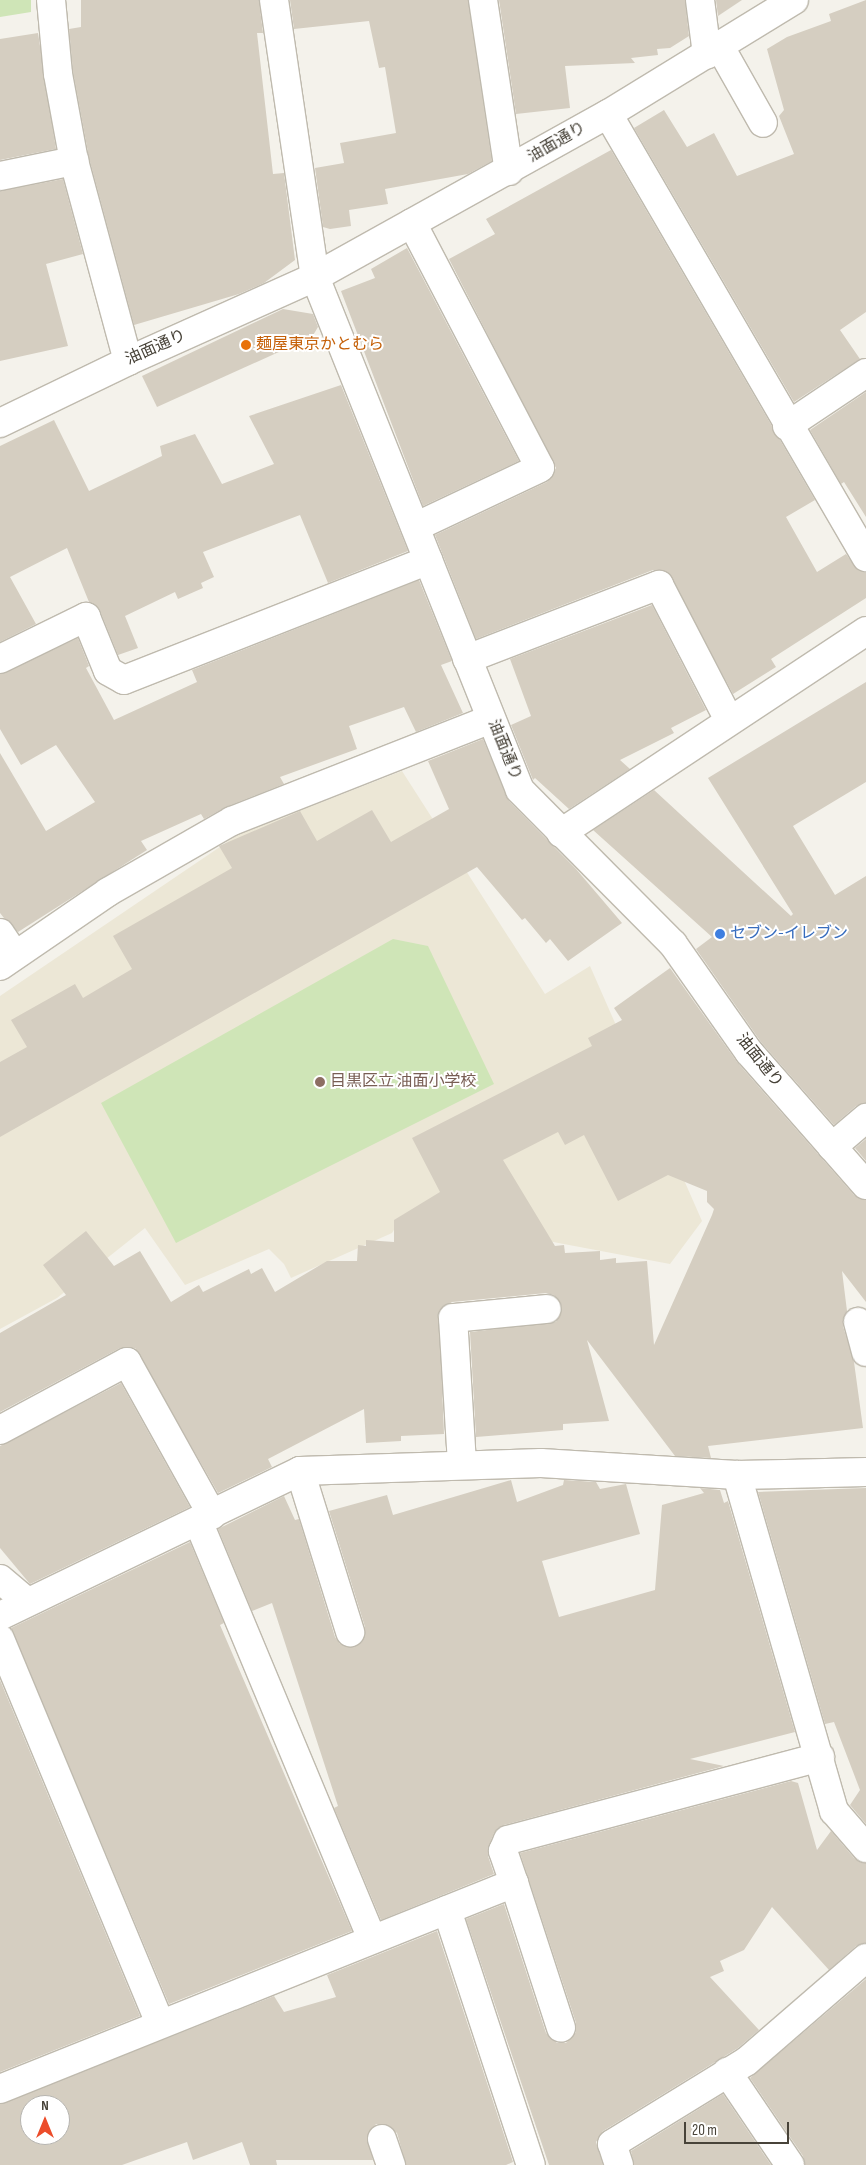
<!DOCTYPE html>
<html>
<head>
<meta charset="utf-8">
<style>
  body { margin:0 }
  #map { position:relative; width:866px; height:2165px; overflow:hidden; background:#f4f2eb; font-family:"Sofia Sans Condensed","Noto Sans JP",sans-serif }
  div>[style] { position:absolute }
  .education>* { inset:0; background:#ece7d6 }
  .green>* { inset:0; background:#cfe5b7 }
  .building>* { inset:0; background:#d5cec1 }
  .roads { filter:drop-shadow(1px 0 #bfbaae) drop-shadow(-1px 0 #bfbaae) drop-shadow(0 1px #bfbaae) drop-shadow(0 -1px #bfbaae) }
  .minor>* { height:28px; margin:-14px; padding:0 14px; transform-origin:14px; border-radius:14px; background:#fff }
  .dots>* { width:14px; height:14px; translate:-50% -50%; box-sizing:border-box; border:2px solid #fff; border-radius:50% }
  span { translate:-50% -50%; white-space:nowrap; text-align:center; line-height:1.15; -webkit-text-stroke:4px #fff; paint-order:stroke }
  .street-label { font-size:16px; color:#484339 }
  .food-label { font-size:16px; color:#c56008 }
  .left { translate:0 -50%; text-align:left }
  .shop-label { font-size:16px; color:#366cbe }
  .education-label { font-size:16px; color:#785e54 }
  .north { position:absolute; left:20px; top:2095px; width:50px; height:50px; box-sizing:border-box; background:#fff; border:1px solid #b6b4b0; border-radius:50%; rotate:0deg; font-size:14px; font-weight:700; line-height:20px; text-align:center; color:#484339 }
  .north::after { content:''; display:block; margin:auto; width:18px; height:22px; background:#ec4d2b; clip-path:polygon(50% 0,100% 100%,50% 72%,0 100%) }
  .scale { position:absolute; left:684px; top:2122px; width:105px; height:22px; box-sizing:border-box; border:2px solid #484339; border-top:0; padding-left:6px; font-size:15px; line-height:18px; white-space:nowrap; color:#484339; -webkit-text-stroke:4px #fff; paint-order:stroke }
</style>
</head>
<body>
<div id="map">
  <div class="education">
    <div style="clip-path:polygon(402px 771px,545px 994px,590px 966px,702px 1221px,670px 1264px,404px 1214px,392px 1233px,291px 1278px,284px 1264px,269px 1249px,185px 1285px,145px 1228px,57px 1298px,0 1329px,0 996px,239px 834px)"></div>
  </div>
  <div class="green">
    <div style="clip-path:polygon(0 0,31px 0,31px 12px,0 17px)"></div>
    <div style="clip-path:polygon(393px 939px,428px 946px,494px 1084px,176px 1243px,101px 1103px)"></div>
  </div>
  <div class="building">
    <div style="clip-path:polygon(81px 0,259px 0,263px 33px,257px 33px,273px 174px,284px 173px,295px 260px,264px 283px,239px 294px,134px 325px,89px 158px,73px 72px,69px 29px,81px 27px)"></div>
    <div style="clip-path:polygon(290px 0,468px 0,492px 161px,468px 174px,385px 189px,388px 204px,349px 210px,351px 226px,330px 229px,323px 227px,315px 168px,344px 163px,340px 143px,396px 133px,385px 67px,379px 68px,369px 21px,294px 29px)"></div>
    <div style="clip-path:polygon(499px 0,685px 0,689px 36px,670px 48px,657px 49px,658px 55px,631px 58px,635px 63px,565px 66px,570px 108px,516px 114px)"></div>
    <div style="clip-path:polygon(716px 0,742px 0,718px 16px)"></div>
    <div style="clip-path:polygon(866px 0,866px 312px,840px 330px,860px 359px,794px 402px,634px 128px,664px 110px,687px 147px,714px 133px,737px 176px,794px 154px,779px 116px,784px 110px,767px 49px,787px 37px,831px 21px,829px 14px)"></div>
    <div style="clip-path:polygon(38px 33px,56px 149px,0 160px,0 39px)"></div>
    <div style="clip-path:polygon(611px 150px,815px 500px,786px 517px,817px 572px,846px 554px,858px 570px,866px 573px,866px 598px,771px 659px,776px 667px,733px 694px,667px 572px,653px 570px,476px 639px,435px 535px,547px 482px,556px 468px,449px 259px,495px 234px,486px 219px)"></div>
    <div style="clip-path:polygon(63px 179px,83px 254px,46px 264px,68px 346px,0 361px,0 191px)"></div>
    <div style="clip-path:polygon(407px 248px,519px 461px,423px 506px,341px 291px,375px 278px,371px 269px)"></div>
    <div style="clip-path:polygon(283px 309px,313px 314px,318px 327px,312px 337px,157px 407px,142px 376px)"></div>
    <div style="clip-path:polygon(341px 385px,408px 551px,328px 583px,300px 515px,203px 552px,214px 577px,201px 583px,203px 588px,178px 599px,175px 592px,125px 616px,138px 648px,118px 655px,100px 611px,89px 602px,67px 548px,10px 577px,36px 624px,0 642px,0 446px,54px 420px,89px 491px,162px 456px,160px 446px,195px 434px,222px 484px,274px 464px,249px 416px)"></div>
    <div style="clip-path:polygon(866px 392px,866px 517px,844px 482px,841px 484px,810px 430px)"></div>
    <div style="clip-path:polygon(419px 580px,452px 661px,441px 665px,463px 713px,416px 732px,404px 707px,349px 726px,357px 749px,280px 777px,284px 784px,226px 807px,204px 819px,201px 814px,141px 841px,147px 850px,18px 932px,4px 918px,0 913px,0 753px,46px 831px,95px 802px,56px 745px,21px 765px,0 729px,0 674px,78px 638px,89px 666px,86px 668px,114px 720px,197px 682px,192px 670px)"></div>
    <div style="clip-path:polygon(652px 605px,706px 710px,671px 728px,674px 733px,620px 760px,630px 769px,569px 809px,535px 778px,533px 780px,511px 725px,531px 716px,510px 659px)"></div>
    <div style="clip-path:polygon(866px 682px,866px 782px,793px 826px,835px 895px,866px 876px,866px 1103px,856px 1106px,834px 1125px,761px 1042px,696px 949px,712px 937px,593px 830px,654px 790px,791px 916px,793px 914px,708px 778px)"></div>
    <div style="clip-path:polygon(483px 739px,509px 801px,576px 869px,622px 923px,568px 961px,550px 939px,546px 943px,525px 918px,522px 920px,477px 867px,0 1137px,0 1062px,27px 1047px,11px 1020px,75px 984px,83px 998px,132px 969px,113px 936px,232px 868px,219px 846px,300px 811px,317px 841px,372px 810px,391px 842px,449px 809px,428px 761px)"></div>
    <div style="clip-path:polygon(evenodd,670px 968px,737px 1062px,854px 1195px,866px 1200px,866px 1302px,842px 1271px,847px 1311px,843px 1326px,854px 1362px,863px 1428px,708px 1446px,711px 1458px,675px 1456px,587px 1340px,609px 1421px,563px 1424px,563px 1430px,476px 1437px,470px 1332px,556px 1322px,562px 1307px,554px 1295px,546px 1293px,452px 1302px,439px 1311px,444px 1434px,401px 1436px,401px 1441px,366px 1443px,364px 1409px,268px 1459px,272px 1467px,218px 1493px,135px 1348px,120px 1348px,0 1412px,0 1333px,66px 1295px,43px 1265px,86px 1231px,114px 1266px,140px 1251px,171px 1302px,199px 1285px,203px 1292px,249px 1269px,251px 1274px,262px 1268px,275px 1292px,327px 1261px,357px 1261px,358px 1245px,366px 1246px,366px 1240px,394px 1242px,394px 1220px,440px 1192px,412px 1138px,592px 1046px,588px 1038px,622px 1020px,614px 1008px,670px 968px,558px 1132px,565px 1145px,584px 1135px,618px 1201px,668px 1175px,707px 1191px,707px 1202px,714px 1209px,712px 1215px,654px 1345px,647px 1261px,616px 1263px,616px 1258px,600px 1260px,600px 1251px,565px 1253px,564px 1245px,555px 1246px,503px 1160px,558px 1132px)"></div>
    <div style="clip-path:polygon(866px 1139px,866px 1161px,855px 1148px)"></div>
    <div style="clip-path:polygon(121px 1383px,190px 1507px,30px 1584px,0 1548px,0 1446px)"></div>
    <div style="clip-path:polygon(511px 1480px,517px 1502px,563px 1485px,564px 1480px,596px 1482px,600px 1489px,626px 1484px,640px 1534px,542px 1561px,559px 1617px,655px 1590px,662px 1505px,704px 1493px,700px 1488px,720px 1490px,724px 1503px,728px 1501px,795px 1732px,690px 1759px,724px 1766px,504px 1825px,494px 1833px,489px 1845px,488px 1856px,494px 1874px,381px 1920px,334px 1808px,338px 1806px,272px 1603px,252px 1611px,218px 1529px,284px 1496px,295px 1520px,299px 1519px,335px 1637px,340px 1644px,354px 1647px,362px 1642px,365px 1627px,329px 1511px,387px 1495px,393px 1515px)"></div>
    <div style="clip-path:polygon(866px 1488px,866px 1824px,850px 1805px,860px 1790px,834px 1722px,825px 1724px,758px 1492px)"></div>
    <div style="clip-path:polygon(190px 1542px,224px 1623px,220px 1625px,352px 1931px,169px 2004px,11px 1628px)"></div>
    <div style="clip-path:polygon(0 1680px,140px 2016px,0 2072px)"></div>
    <div style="clip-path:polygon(791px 1781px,798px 1783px,817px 1850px,831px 1831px,854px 1858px,866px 1863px,866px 1943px,856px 1946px,829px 1970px,772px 1907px,744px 1950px,720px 1961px,724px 1971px,710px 1977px,759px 2030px,738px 2048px,603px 2131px,596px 2142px,603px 2165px,549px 2165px,466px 1919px,504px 1904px,546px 2033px,557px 2043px,566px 2043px,576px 2032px,576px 2023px,520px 1853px)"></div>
    <div style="clip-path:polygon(evenodd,437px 1931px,513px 2162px,506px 2165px,406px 2165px,397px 2133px,384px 2124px,376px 2124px,367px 2136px,373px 2160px,276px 2160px,277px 2165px,250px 2165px,242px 2142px,193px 2160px,187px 2142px,122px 2165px,0 2165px,0 2104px,274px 1996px,284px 2012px,336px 1997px,327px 1975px,437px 1931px,30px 2105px,60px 2105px,60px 2135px,30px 2135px,30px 2105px)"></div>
    <div style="clip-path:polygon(866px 1979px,866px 2165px,805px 2165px,803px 2156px,750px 2078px)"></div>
    <div style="clip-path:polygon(723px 2094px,771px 2165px,634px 2165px,631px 2151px)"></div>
  </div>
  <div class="roads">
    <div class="minor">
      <div style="left:51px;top:0;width:74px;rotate:84.6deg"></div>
      <div style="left:58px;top:74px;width:88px;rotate:79.6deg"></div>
      <div style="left:74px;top:161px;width:207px;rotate:74.9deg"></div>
      <div style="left:274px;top:0;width:280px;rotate:81.6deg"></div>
      <div style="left:315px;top:277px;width:552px;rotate:68.22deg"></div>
      <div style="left:520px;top:790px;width:217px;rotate:45.2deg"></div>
      <div style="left:673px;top:944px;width:132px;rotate:54.9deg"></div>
      <div style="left:749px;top:1052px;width:177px;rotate:48.7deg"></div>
      <div style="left:483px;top:0;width:173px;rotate:81.4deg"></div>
      <div style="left:700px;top:0;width:55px;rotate:82.7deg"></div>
      <div style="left:720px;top:47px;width:87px;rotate:60.5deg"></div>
      <div style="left:608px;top:114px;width:513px;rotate:59.78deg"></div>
      <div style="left:0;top:176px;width:76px;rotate:-11.5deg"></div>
      <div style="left:412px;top:223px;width:276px;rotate:62.4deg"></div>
      <div style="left:540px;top:468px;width:138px;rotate:154.7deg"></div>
      <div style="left:0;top:423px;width:142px;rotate:-25.8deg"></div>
      <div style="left:128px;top:361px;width:205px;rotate:-24.2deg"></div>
      <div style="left:315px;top:277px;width:335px;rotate:-29.1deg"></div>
      <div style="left:608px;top:114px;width:218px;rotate:-31.5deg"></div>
      <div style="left:787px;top:426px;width:95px;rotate:-33.9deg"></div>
      <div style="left:0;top:659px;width:96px;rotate:-26deg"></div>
      <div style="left:86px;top:617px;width:58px;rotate:67.8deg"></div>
      <div style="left:108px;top:671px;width:18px;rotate:29deg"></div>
      <div style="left:124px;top:680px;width:327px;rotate:-21.5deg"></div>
      <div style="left:467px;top:659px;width:206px;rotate:-21.1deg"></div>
      <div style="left:659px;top:585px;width:152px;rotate:62.6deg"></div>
      <div style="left:561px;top:833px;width:366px;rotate:-33.5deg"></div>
      <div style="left:0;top:933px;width:25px;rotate:56deg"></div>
      <div style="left:0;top:966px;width:131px;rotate:-34.4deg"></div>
      <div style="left:108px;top:892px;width:143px;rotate:-29.8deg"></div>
      <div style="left:232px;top:821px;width:278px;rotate:-21.5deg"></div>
      <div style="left:832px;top:1147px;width:45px;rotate:-40.5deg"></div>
      <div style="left:858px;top:1322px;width:31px;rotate:75deg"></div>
      <div style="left:0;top:1430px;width:144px;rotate:-28.2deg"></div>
      <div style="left:127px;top:1362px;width:175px;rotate:60.9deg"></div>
      <div style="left:462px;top:1464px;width:146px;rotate:-93.5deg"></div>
      <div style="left:453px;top:1318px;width:94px;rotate:-5.5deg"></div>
      <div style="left:300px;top:1471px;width:169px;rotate:72.7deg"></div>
      <div style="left:737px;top:1475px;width:350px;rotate:73.9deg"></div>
      <div style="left:834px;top:1811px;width:49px;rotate:49.1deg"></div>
      <div style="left:198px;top:1521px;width:453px;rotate:67.4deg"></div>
      <div style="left:0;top:1579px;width:34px;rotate:40deg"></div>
      <div style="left:0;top:1616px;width:333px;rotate:-25.8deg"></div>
      <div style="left:300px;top:1471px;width:241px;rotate:-1.9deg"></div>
      <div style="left:541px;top:1463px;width:196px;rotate:3.5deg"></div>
      <div style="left:737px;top:1475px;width:129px;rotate:-1.3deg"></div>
      <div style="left:0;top:1639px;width:416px;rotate:67.4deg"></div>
      <div style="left:514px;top:1883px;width:152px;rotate:72deg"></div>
      <div style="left:447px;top:1910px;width:268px;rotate:71.8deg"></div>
      <div style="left:727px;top:2072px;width:112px;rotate:55.9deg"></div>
      <div style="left:0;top:2089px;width:554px;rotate:-21.84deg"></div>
      <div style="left:514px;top:1883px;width:34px;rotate:-109deg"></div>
      <div style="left:503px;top:1851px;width:12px;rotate:-66deg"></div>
      <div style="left:508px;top:1840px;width:323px;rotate:-14.9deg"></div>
      <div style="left:382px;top:2139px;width:28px;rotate:71deg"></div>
      <div style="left:619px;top:2165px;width:22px;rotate:-108deg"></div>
      <div style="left:612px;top:2144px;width:158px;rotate:-31.6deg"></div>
      <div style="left:747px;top:2061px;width:157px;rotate:-40.9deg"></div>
    </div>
  </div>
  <div class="dots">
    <div style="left:246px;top:345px;background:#e8710a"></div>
    <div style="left:720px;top:934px;background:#3f7fe0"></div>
    <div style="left:320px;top:1082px;background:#8d6e63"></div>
  </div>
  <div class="street-label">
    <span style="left:557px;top:143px;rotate:-30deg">油面通り</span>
    <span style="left:156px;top:348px;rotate:-24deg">油面通り</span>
    <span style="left:504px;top:750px;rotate:68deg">油面通り</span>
    <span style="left:759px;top:1061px;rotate:51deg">油面通り</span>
  </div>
  <div class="food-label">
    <span class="left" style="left:256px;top:345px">麺屋東京かとむら</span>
  </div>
  <div class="shop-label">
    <span class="left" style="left:730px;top:934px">セブン-イレブン</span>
  </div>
  <div class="education-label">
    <span class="left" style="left:330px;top:1082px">目黒区立 油面小学校</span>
  </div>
  <div class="north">N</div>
  <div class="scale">20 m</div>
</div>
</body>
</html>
